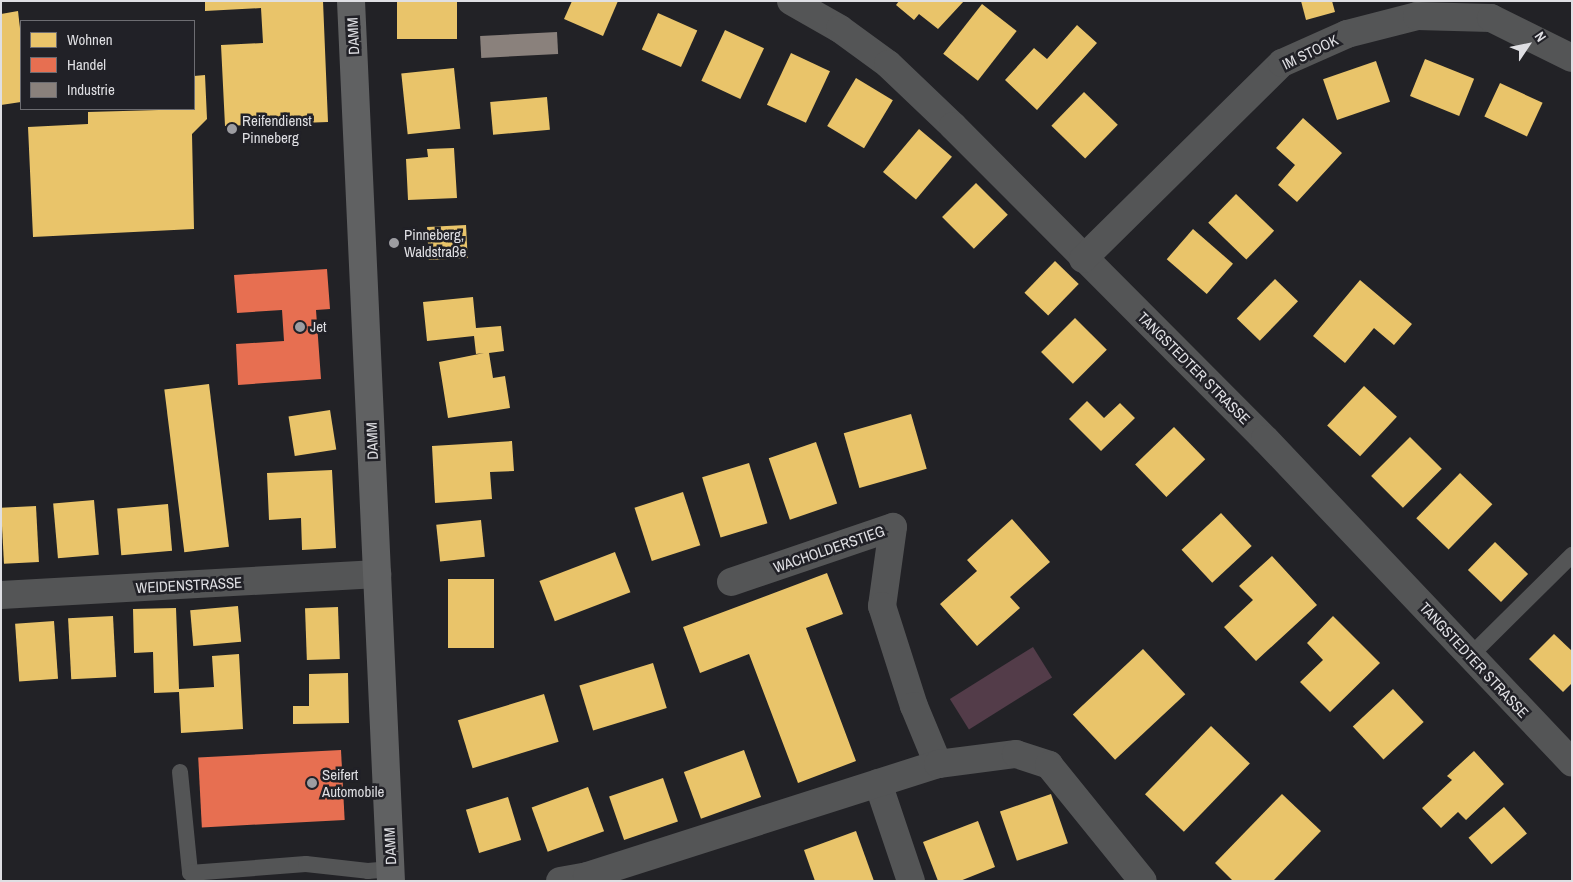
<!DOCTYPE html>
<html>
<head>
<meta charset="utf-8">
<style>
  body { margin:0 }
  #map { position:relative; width:1573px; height:882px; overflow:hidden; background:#222226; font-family:"Archivo Narrow",sans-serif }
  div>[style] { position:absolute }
  .green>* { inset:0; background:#533c49; transform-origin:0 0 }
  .homes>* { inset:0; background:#e9c46a; transform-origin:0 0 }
  .shops>* { inset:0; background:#e76f51; transform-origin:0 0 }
  .industry>* { inset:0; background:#8a817c; transform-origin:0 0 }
  .lane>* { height:16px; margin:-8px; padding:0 8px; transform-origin:8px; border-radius:8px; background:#545556 }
  .street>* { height:28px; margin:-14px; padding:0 14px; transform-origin:14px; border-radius:14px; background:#545556 }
  .secondary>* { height:28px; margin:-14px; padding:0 14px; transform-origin:14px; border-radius:14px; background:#606162 }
  .dots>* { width:14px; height:14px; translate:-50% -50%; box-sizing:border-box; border:2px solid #212127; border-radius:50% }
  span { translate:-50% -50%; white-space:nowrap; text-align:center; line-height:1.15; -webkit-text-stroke:5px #212127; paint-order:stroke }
  .street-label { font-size:15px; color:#dfdfe3 }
  .poi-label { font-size:15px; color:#dfdfe3 }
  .left { translate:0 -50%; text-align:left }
  .frame { position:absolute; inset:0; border:2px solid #dfdfe3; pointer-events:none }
  .legend { position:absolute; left:20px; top:20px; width:175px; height:90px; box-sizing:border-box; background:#212127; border:1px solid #6d6d72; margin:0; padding:6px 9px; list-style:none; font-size:15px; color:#dfdfe3 }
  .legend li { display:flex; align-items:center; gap:10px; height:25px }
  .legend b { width:25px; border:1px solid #6d6d72 }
  .north { position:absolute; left:1503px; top:20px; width:50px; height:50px; -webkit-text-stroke:4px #212127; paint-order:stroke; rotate:56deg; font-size:14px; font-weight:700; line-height:20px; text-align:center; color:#dfdfe3 }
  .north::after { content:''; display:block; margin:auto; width:18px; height:22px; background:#dfdfe3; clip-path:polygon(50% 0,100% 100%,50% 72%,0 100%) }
</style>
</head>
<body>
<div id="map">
  <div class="green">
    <div style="left:1033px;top:647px;width:36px;height:98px;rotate:58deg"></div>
  </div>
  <div class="homes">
    <div style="clip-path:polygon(205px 1px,323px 1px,328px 122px,225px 126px,221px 45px,263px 43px,261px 8px,205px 11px)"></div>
    <div style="left:397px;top:1px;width:60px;height:38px"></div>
    <div style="clip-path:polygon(572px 1px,618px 1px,603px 36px,564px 19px)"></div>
    <div style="clip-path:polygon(899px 1px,964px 1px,938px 29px,919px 14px,914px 20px,896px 5px)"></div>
    <div style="clip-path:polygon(1301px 1px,1332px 1px,1335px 12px,1306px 20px)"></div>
    <div style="left:982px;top:4px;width:44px;height:63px;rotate:38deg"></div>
    <div style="clip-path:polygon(18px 11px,21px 37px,21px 102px,1px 105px,1px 14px)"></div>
    <div style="left:658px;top:13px;width:43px;height:40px;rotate:24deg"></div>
    <div style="clip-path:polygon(1077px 25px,1097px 43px,1037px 110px,1005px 80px,1034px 48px,1047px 59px)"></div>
    <div style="left:725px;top:30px;width:43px;height:56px;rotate:25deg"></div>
    <div style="left:791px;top:53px;width:43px;height:57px;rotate:25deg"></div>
    <div style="left:1425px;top:59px;width:53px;height:40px;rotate:22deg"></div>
    <div style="left:1376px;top:61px;width:43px;height:56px;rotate:71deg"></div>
    <div style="left:454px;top:68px;width:61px;height:53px;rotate:84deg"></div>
    <div style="clip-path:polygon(205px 75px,207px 119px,192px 134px,194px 229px,33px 237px,28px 127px,88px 124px,88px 112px,194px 109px,194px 76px)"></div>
    <div style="left:856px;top:78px;width:43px;height:56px;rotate:31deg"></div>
    <div style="left:1500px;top:83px;width:47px;height:37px;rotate:25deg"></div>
    <div style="left:1084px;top:92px;width:47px;height:47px;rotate:44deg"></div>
    <div style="left:547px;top:97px;width:33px;height:57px;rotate:85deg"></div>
    <div style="clip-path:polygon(1303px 118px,1342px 153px,1297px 202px,1278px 185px,1295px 165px,1276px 148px)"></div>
    <div style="left:919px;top:129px;width:43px;height:56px;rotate:40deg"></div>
    <div style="clip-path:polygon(454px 148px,457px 198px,408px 200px,406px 159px,428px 157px,427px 149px)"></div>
    <div style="left:976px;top:183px;width:45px;height:48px;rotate:45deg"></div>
    <div style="left:1236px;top:194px;width:53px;height:40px;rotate:44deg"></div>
    <div style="left:466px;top:225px;width:33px;height:39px;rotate:87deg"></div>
    <div style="left:1193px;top:229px;width:53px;height:40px;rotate:41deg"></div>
    <div style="left:1055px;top:261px;width:33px;height:44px;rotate:44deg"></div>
    <div style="left:1275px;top:279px;width:32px;height:55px;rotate:44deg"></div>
    <div style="clip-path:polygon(1360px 280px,1412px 324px,1394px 345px,1374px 328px,1345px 363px,1313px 336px)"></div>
    <div style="clip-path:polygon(473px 297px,476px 328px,501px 326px,504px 351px,489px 353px,493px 378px,505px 376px,510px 408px,448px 418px,439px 362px,484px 353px,476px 354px,474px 336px,427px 341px,423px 302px)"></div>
    <div style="left:1075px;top:318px;width:45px;height:48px;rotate:45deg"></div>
    <div style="left:209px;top:384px;width:164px;height:45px;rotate:83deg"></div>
    <div style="left:1364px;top:386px;width:45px;height:54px;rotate:43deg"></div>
    <div style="clip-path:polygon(1087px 401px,1104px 418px,1120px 403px,1135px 418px,1101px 451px,1069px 419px)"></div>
    <div style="left:330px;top:410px;width:40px;height:42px;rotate:81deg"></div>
    <div style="left:911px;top:414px;width:57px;height:70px;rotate:74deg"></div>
    <div style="left:1174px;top:427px;width:45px;height:54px;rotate:46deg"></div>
    <div style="left:1410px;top:437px;width:45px;height:55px;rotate:45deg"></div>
    <div style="clip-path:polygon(512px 441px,514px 471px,490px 472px,492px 499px,435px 503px,432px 446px)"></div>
    <div style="left:816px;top:442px;width:65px;height:50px;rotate:71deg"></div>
    <div style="left:749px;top:463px;width:63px;height:49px;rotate:73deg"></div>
    <div style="clip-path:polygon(332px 470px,336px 548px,302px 550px,301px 518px,269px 520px,267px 473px)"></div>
    <div style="left:1460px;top:473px;width:45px;height:63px;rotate:44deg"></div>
    <div style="left:683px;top:492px;width:56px;height:51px;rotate:72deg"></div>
    <div style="left:94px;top:500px;width:55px;height:41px;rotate:85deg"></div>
    <div style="left:168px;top:504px;width:47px;height:51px;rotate:85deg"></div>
    <div style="left:36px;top:506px;width:56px;height:35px;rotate:87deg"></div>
    <div style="left:1221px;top:513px;width:45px;height:54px;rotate:47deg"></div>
    <div style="clip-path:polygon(1012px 519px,1050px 562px,1010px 597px,1020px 608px,977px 646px,940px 604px,977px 571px,967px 560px)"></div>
    <div style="left:481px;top:520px;width:37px;height:45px;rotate:84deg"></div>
    <div style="left:1495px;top:542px;width:46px;height:39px;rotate:44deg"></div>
    <div style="left:615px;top:552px;width:43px;height:81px;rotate:69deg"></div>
    <div style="clip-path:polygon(1272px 556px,1317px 605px,1256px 661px,1224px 627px,1253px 600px,1239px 586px)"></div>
    <div style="clip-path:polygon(827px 573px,843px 614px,806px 628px,856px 761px,798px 783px,749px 654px,700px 673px,683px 627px)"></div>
    <div style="left:448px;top:579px;width:46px;height:69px"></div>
    <div style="left:238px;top:606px;width:36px;height:48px;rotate:85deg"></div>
    <div style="left:338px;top:607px;width:52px;height:33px;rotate:88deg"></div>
    <div style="clip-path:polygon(176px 608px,179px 689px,214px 687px,212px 656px,239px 654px,243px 729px,181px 733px,179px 692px,154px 693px,153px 652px,134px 653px,133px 609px)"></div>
    <div style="left:113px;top:616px;width:61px;height:45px;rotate:87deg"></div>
    <div style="clip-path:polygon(1333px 616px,1380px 663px,1330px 712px,1300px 682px,1323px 660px,1307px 643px)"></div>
    <div style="left:54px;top:621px;width:58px;height:39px;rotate:86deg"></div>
    <div style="clip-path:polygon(1554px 634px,1572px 651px,1572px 683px,1563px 692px,1529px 659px)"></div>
    <div style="left:1143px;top:649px;width:62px;height:96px;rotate:47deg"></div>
    <div style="left:653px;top:663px;width:47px;height:77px;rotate:73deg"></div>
    <div style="clip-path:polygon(348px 673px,349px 723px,293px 724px,293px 706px,309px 706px,309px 674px)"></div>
    <div style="left:1393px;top:689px;width:45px;height:55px;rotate:47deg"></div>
    <div style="left:544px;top:694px;width:50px;height:90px;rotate:73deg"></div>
    <div style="left:1211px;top:726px;width:54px;height:95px;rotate:44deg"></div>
    <div style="left:744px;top:750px;width:50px;height:64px;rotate:70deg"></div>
    <div style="clip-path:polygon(1474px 751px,1504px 784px,1466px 820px,1458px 812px,1441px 828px,1422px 808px,1452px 780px,1447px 776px)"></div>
    <div style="left:663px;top:778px;width:46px;height:57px;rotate:71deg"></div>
    <div style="left:588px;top:787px;width:47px;height:60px;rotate:70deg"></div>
    <div style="left:1051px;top:794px;width:52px;height:54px;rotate:71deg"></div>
    <div style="clip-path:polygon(1282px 794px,1321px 831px,1273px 881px,1233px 881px,1215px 863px)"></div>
    <div style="left:508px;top:797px;width:45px;height:44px;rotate:73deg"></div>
    <div style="left:1504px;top:807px;width:35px;height:47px;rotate:49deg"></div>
    <div style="clip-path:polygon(978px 821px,995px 867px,960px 881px,938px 881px,923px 842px)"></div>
    <div style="clip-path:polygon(856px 831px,874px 881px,815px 881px,804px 850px)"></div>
  </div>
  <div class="shops">
    <div style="clip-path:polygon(327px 269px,330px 309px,316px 310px,321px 379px,238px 385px,236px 344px,284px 341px,282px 310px,237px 313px,234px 275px)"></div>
    <div style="left:341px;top:750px;width:70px;height:143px;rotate:87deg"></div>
  </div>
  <div class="industry">
    <div style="left:557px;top:32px;width:22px;height:77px;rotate:87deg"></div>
  </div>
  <div class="lane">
    <div style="left:1470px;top:656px;width:144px;rotate:-44.7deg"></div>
    <div style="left:180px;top:772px;width:101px;rotate:84.3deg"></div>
    <div style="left:190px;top:873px;width:116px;rotate:-4.4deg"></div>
    <div style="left:306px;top:864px;width:62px;rotate:6.4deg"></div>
    <div style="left:368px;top:871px;width:23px;rotate:-5deg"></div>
  </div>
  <div class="street">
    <div style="left:791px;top:1px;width:56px;rotate:29.7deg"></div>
    <div style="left:840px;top:29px;width:59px;rotate:36.1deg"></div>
    <div style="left:888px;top:64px;width:90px;rotate:43.6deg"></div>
    <div style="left:953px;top:126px;width:442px;rotate:45.1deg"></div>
    <div style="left:1265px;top:439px;width:446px;rotate:46.5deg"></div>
    <div style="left:1083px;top:259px;width:279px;rotate:-44.6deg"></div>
    <div style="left:1282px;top:63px;width:71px;rotate:-24deg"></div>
    <div style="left:1347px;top:34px;width:72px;rotate:-14.4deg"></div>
    <div style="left:1417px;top:16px;width:74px;rotate:1.5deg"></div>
    <div style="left:1491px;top:18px;width:90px;rotate:26.3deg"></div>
    <div style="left:731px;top:582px;width:171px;rotate:-18.8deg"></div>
    <div style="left:893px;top:527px;width:80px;rotate:97.9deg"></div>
    <div style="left:882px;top:606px;width:105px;rotate:72.3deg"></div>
    <div style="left:914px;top:706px;width:63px;rotate:67.5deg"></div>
    <div style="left:1px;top:595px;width:377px;rotate:-3.2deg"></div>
    <div style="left:878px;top:783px;width:103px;rotate:71.4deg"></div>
    <div style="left:560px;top:881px;width:27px;rotate:-10deg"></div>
    <div style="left:587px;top:876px;width:368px;rotate:-17.7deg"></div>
    <div style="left:938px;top:764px;width:79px;rotate:-7.3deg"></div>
    <div style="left:1016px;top:754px;width:35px;rotate:18deg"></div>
    <div style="left:1049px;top:765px;width:149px;rotate:51deg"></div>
  </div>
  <div class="secondary">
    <div style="left:351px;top:1px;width:881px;rotate:87.4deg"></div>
  </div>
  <div class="dots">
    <div style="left:232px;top:129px;background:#9d9da1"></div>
    <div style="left:394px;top:243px;background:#9d9da1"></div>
    <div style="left:300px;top:327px;background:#9d9da1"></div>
    <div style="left:312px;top:783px;background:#9d9da1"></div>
  </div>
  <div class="street-label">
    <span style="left:353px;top:36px;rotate:-93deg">DAMM</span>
    <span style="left:1310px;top:52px;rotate:-26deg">IM STOOK</span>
    <span style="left:1194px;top:368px;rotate:45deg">TANGSTEDTER STRASSE</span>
    <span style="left:372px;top:441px;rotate:-92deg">DAMM</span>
    <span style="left:829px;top:549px;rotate:-19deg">WACHOLDERSTIEG</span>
    <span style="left:189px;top:585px;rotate:-3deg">WEIDENSTRASSE</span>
    <span style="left:1474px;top:660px;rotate:47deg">TANGSTEDTER STRASSE</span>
    <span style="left:390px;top:846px;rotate:-93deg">DAMM</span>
  </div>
  <div class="poi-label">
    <span class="left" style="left:242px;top:129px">Reifendienst<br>Pinneberg</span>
    <span class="left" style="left:404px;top:243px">Pinneberg,<br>Waldstraße</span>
    <span class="left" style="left:310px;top:327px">Jet</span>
    <span class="left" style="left:322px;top:783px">Seifert<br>Automobile</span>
  </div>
  <div class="frame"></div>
  <ul class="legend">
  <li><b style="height:14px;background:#e9c46a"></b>Wohnen</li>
  <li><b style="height:14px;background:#e76f51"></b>Handel</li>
  <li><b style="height:14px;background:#8a817c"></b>Industrie</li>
  </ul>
  <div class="north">N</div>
</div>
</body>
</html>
